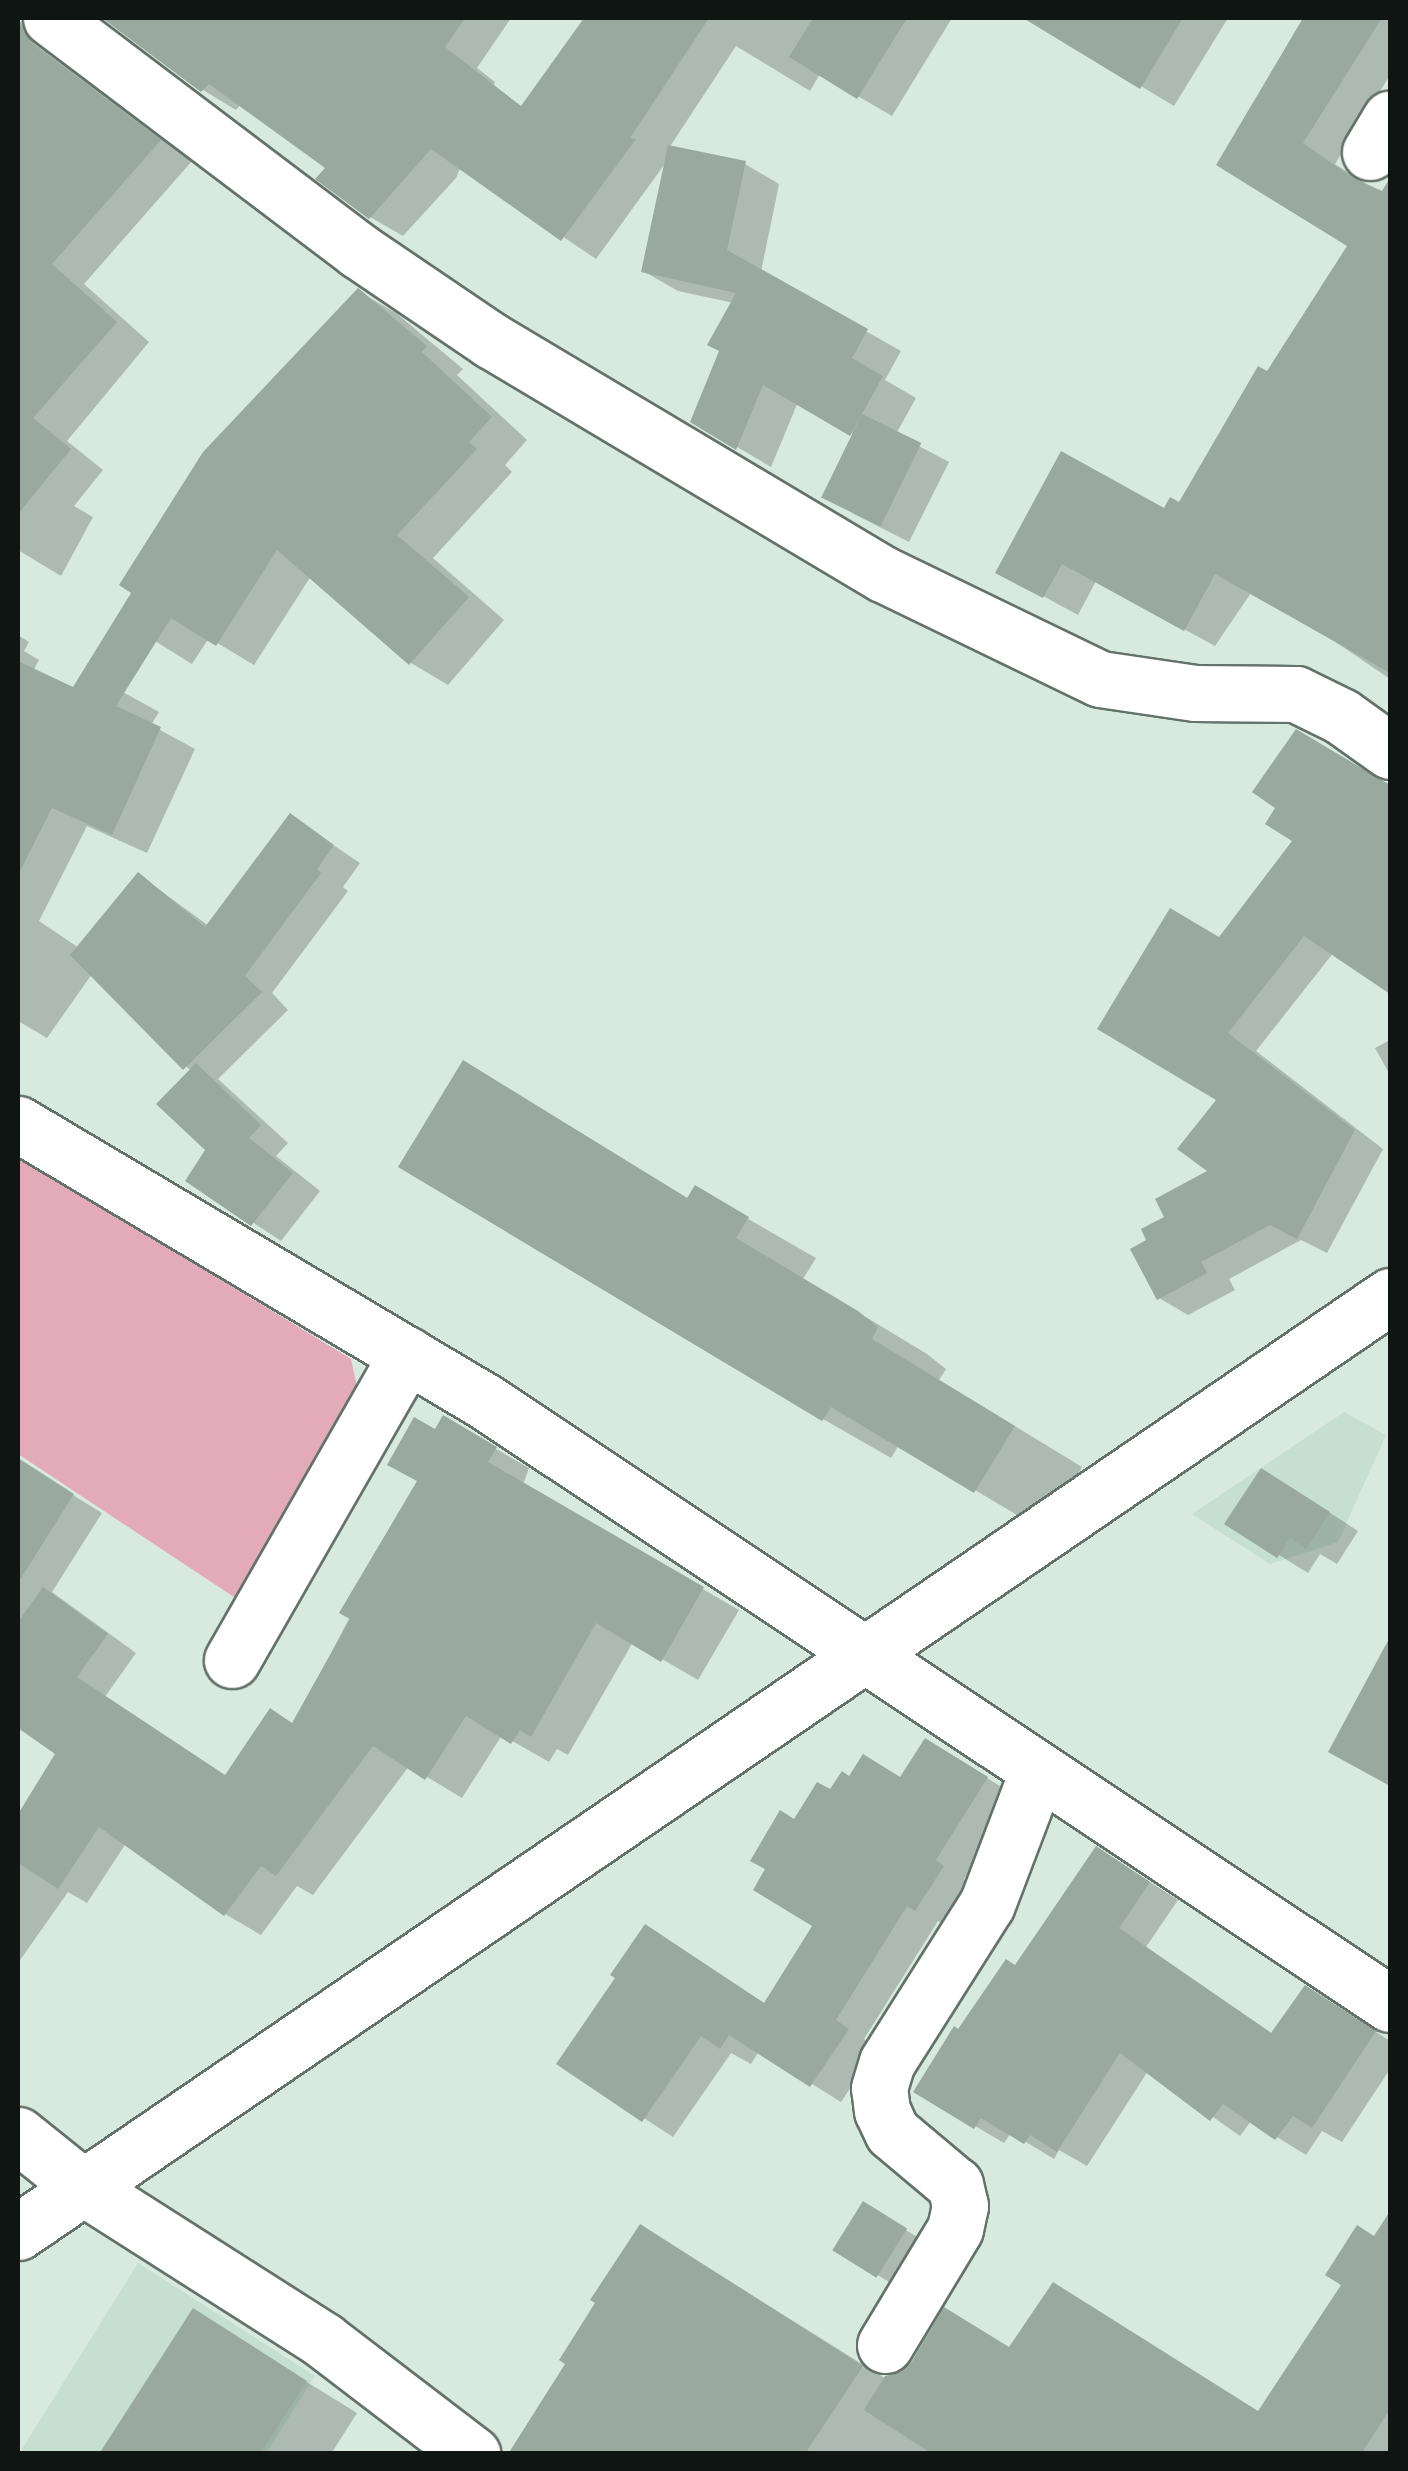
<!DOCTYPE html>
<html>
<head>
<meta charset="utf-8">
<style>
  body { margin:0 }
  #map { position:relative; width:1408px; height:2471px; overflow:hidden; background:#d8e9e0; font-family:Barlow,sans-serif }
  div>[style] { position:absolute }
  .built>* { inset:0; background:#c6dfd1 }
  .green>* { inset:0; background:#e3aaba }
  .shadow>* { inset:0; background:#0003; transform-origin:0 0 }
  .building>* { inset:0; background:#99a9a0; transform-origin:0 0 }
  .roads { filter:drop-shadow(2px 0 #63726a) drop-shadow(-2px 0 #63726a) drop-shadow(0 2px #63726a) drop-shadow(0 -2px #63726a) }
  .minor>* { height:55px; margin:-27.5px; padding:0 27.5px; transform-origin:27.5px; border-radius:27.5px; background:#fff }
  span { translate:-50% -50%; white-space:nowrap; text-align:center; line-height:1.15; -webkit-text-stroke:9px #fff; paint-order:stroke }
  .frame { position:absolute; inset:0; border:20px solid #0f1512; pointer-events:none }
</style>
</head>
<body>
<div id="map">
  <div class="built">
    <div style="clip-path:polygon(1344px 1412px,1386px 1435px,1338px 1542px,1270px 1564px,1192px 1514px)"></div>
    <div style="clip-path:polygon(138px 2263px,315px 2376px,266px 2453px,19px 2454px)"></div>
  </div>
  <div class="green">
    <div style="clip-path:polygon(18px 1156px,351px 1359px,357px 1387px,237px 1599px,18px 1454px)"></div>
  </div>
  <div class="shadow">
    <div style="clip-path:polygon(106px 18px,511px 18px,477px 68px,495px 82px,456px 178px,403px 236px,370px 217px,328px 167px,241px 104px,236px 110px,203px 90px)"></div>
    <div style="clip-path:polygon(587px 18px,952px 18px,892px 116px,820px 74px,810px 91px,736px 46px,669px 148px,745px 164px,779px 184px,761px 272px,901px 351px,885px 380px,916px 398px,896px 434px,949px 462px,909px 542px,852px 513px,854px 435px,798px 402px,771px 467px,693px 421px,722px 350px,734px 303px,678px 291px,643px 271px,667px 161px,596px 259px,472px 175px)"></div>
    <div style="clip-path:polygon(1028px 18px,1228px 18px,1174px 106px)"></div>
    <div style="clip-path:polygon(1306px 18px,1390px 18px,1390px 75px,1335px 164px,1381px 193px,1390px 180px,1390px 539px,1380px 557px,1390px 564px,1390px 679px,1255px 587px,1215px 646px,1096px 581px,1078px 615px,999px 572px,1180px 505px,1351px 245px,1219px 164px)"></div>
    <div style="clip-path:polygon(18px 20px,55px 48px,66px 65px,192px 161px,84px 284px,149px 342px,67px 441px,103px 470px,74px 506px,93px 517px,61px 576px,18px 550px)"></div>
    <div style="clip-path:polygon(358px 291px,396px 313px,463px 369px,457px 375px,527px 440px,505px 465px,512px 472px,433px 558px,504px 620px,448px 685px,411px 663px,311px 576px,254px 665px,209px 638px,192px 664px,118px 618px)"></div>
    <div style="clip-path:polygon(18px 635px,29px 642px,24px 651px,39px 660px,33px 671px,74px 690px,85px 671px,159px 712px,151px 725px,195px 749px,147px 853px,87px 826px,39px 921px,79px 948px,139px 875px,209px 926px,290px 816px,360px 863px,343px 887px,348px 891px,272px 993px,288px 1010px,218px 1079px,288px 1143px,276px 1156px,320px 1191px,281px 1241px,188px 1180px,209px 1150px,191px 1071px,92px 974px,47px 1038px,18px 1021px)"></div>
    <div style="clip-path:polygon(1326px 749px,1390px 788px,1390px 991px,1334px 952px,1256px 1051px,1383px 1149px,1327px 1253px,1301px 1240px,1229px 1279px,1235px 1290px,1188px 1315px,1159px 1298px,1149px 1241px,1211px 1171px,1219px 1099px,1220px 940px,1295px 841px)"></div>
    <div style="clip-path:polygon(1390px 1040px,1390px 1075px,1375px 1048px)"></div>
    <div style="clip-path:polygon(532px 1103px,689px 1199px,696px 1189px,816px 1258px,803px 1279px,927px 1354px,946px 1369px,939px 1380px,1082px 1467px,1044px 1531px,899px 1445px,891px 1458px,823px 1419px)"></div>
    <div style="clip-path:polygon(444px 1419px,529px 1468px,523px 1485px,739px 1610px,698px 1680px,633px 1642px,568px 1755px,557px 1749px,549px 1762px,502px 1735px,462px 1798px,409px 1766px,313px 1895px,297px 1886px,261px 1935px,225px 1914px,226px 1777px,294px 1725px,420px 1481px)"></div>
    <div style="clip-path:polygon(18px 1461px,102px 1513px,52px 1592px,136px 1653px,97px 1708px,18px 1656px)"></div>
    <div style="clip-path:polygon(1292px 1488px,1358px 1531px,1337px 1564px,1320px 1554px,1308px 1573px,1227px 1523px)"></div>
    <div style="clip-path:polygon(1381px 1660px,1390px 1665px,1390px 1785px,1331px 1751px)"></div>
    <div style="clip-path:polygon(955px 1758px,1016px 1796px,964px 1879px,973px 1885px,946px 1926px,938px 1921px,864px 2039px,877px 2048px,841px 2102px,759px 2051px,751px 2064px,731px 2053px,673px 2137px,559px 2063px,618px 1978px,646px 1927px,766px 2004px,815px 1925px,796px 1822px,850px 1779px,902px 1780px)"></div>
    <div style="clip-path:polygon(44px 1777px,134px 1831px,87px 1903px,68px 1892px,18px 1963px,18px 1818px)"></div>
    <div style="clip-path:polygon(1125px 1866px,1178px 1900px,1146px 1947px,1273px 2034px,1334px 2005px,1390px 2041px,1390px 2069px,1342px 2142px,1322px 2131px,1306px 2155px,1251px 2121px,1240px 2136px,1148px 2071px,1087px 2166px,1059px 2150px,1054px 2159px,1011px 2133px,1004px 2143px,916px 2091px,959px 2032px,1016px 1968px)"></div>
    <div style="left:864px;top:2205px;width:82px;height:53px;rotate:31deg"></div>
    <div style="clip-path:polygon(1358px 2229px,1390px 2247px,1390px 2454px,519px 2454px,675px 2247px,886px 2379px,913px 2364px,1011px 2350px,1260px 2413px,1345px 2285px)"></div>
    <div style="clip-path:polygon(194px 2312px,357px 2413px,331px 2454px,102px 2454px)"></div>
  </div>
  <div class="building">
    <div style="clip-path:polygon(102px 18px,465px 18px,445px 47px,521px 106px,584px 18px,709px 18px,630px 138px,636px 139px,561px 241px,431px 149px,369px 219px,315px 179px,325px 168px,209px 84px,201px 92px)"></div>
    <div style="clip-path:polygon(813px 18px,907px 18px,857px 99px,789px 57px)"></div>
    <div style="clip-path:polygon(1023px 18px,1183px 18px,1140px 89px)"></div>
    <div style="clip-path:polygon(1303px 18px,1382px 18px,1303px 143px,1353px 178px,1382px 191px,1390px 178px,1390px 673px,1215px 574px,1184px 631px,1062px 564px,1043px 598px,995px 573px,1061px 451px,1164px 508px,1170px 497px,1179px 502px,1258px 366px,1267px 371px,1347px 246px,1216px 165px)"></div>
    <div style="clip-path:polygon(18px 20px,32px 43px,161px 140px,52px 264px,117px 322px,33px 418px,71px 449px,18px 514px)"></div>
    <div style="clip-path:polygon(668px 145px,746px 161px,727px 250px,868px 329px,852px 358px,883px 376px,850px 436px,763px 385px,736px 450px,690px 422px,719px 351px,707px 345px,736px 293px,641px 272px)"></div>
    <div style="clip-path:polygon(358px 288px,427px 346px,422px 352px,492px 417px,469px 442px,477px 449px,397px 535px,469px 597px,409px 665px,277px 550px,216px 646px,171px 618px,116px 706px,161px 727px,112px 835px,52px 808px,18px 875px,18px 661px,73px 687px,131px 593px,119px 585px,203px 452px)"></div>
    <div style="left:862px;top:414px;width:66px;height:93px;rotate:26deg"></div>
    <div style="clip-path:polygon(1296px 729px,1390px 785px,1390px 994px,1304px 936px,1228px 1033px,1355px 1130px,1297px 1239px,1270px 1225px,1201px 1262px,1207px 1273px,1157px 1300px,1130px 1249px,1146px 1240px,1141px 1229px,1164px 1217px,1155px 1199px,1207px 1171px,1177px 1149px,1216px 1100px,1097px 1029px,1170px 908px,1219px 937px,1292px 841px,1265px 824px,1275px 808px,1252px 792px)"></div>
    <div style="clip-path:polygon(290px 813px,334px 845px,317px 869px,321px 873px,245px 976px,262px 992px,183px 1070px,70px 955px,138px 872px,205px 927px)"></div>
    <div style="clip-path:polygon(463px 1060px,687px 1198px,695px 1185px,749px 1217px,736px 1238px,858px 1311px,878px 1327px,872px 1339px,1015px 1426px,974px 1493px,831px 1407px,822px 1421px,398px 1167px)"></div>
    <div style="clip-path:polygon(196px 1063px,261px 1125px,249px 1138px,293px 1173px,251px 1226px,185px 1181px,205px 1150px,156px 1104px)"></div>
    <div style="clip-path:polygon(443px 1415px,497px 1447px,488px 1462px,704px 1587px,661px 1662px,596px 1623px,531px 1737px,520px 1730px,511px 1744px,466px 1716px,425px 1780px,373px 1746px,276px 1876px,261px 1866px,224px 1916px,99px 1827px,58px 1889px,18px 1863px,18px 1814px,55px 1754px,18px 1728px,18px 1622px,43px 1587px,108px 1634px,77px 1677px,225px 1775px,270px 1708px,292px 1723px,350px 1619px,339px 1613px,417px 1481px,387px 1465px,414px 1417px,435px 1429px)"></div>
    <div style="clip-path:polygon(18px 1458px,74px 1494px,18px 1583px)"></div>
    <div style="clip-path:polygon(1261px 1468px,1330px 1512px,1306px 1549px,1290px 1538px,1277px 1558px,1224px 1524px)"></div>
    <div style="clip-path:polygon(1390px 1637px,1390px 1786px,1328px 1752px)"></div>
    <div style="clip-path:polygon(925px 1738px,988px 1777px,936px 1860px,944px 1866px,915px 1911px,907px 1906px,836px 2020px,849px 2029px,810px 2087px,729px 2035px,720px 2049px,701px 2036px,642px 2122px,556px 2064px,615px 1978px,610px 1975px,645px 1924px,764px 2003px,812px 1926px,753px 1890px,765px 1869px,750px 1861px,780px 1810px,794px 1819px,817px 1782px,830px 1789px,842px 1771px,849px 1776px,863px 1754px,900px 1777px)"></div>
    <div style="clip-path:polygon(1096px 1846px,1150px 1882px,1119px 1928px,1271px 2033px,1305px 1985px,1376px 2031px,1312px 2128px,1293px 2116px,1275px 2140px,1223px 2104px,1210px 2121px,1120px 2053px,1057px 2152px,1030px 2135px,1024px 2144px,981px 2118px,974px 2129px,913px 2092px,954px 2026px,958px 2029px,1006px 1959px,1015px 1965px)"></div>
    <div style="left:863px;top:2201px;width:52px;height:58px;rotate:32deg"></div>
    <div style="clip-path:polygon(1390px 2211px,1390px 2409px,1361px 2454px,932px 2454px,864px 2410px,885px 2376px,901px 2372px,912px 2361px,944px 2307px,1009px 2347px,1053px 2282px,1258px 2411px,1341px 2285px,1325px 2275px,1357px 2225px,1374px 2236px)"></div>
    <div style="clip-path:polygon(640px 2224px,863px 2366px,805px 2454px,508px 2454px,565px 2364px,559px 2360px,595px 2303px,590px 2300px)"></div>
    <div style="clip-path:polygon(193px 2308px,307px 2381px,260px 2454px,99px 2454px)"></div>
  </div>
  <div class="roads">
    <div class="minor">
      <div style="left:51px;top:18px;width:386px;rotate:37.1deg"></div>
      <div style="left:359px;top:251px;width:161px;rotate:34.1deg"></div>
      <div style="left:492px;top:341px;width:455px;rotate:30.8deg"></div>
      <div style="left:883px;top:574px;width:241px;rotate:25.8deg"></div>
      <div style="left:1100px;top:679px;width:96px;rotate:8.4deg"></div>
      <div style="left:1195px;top:693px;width:101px;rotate:0.6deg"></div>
      <div style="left:1296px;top:694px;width:50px;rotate:26.1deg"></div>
      <div style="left:1341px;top:716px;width:60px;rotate:35.5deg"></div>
      <div style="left:1370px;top:152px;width:39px;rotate:-59deg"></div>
      <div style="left:18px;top:1124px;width:544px;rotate:30.71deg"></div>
      <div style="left:486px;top:1402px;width:1086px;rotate:33.66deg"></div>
      <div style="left:232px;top:1660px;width:352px;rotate:-60.2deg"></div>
      <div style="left:18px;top:2135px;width:83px;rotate:38.7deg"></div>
      <div style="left:83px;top:2187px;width:285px;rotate:32.5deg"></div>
      <div style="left:323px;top:2340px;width:188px;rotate:37.4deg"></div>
      <div style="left:18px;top:2232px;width:1661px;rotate:-34.3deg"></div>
      <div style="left:885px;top:2345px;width:135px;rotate:-58.9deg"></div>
      <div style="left:955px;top:2229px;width:24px;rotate:-78deg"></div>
      <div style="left:960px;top:2206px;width:22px;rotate:-103deg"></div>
      <div style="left:955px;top:2185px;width:82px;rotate:-139.9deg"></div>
      <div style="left:892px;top:2132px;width:23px;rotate:-115deg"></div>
      <div style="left:882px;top:2111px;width:23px;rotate:-97deg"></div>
      <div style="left:879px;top:2088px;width:27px;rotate:-73deg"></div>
      <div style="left:887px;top:2062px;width:187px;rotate:-57.7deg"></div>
      <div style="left:987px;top:1904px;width:143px;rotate:-69.2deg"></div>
    </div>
  </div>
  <div class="frame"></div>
</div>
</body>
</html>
